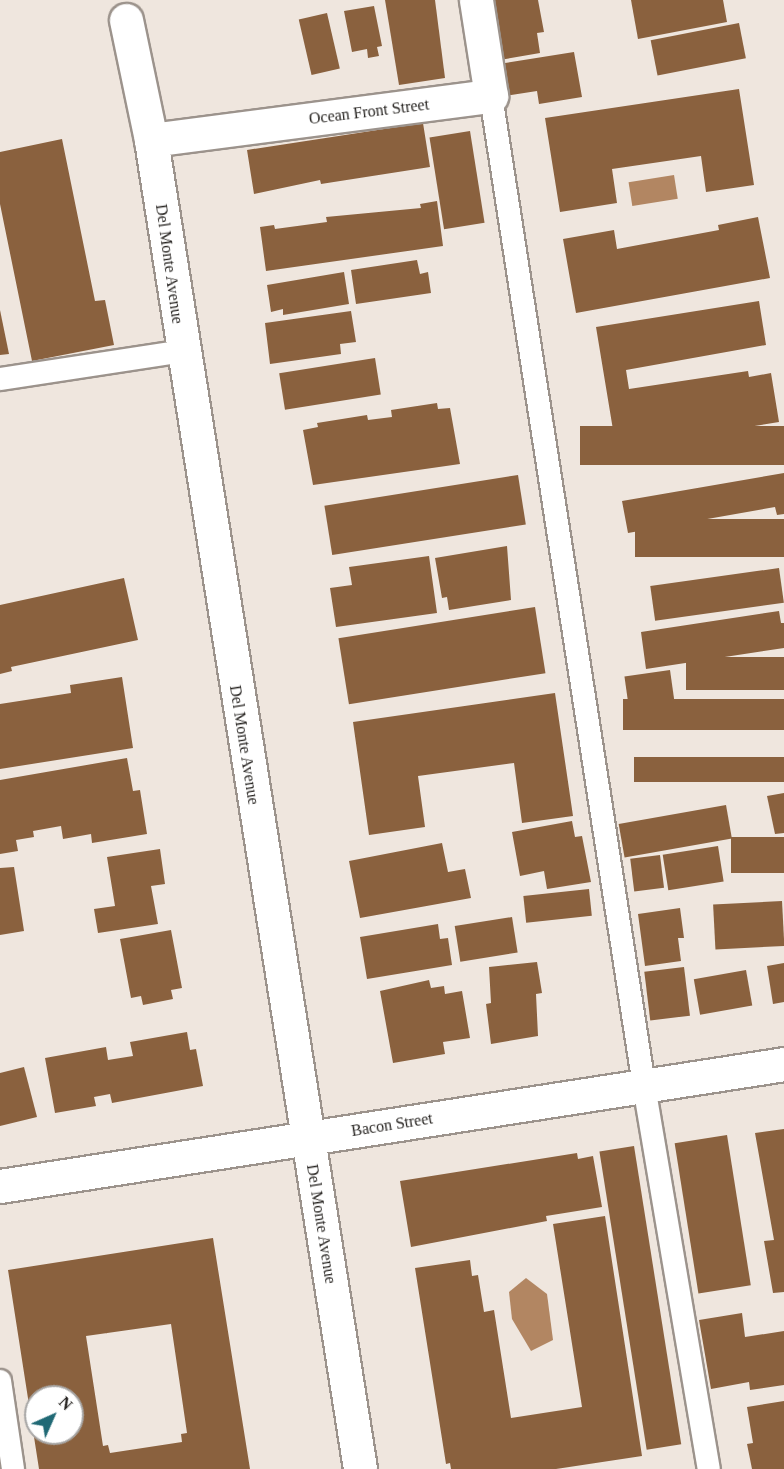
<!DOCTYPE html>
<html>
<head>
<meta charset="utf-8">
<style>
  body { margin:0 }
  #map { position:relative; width:784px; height:1469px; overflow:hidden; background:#efe6de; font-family:"Times New Roman",serif }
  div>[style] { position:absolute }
  .water>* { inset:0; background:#b28662; transform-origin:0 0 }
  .building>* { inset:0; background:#8a613e; transform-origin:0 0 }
  .roads { filter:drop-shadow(2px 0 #9c938c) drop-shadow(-2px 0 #9c938c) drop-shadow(0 2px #9c938c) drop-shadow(0 -2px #9c938c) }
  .lane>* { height:22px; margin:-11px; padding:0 11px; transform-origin:11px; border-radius:11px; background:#fff }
  .street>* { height:33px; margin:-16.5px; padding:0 16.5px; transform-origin:16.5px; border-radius:16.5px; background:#fff }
  .secondary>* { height:33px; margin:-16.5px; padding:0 16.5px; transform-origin:16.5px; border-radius:16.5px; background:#fff }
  span { translate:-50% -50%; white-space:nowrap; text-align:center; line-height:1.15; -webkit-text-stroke:6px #fff; paint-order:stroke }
  .street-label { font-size:16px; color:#262320 }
  .north { position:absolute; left:24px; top:1385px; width:60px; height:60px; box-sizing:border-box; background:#fff; border:2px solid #a8a7a6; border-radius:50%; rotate:45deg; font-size:16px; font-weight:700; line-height:24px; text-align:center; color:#262320 }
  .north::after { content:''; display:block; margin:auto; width:21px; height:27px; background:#206975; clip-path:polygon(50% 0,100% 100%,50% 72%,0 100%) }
</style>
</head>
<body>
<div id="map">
  <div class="water">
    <div style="left:674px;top:175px;width:24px;height:46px;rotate:81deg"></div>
    <div style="clip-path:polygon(526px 1278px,547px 1294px,553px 1340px,531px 1351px,512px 1319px,509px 1292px)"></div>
  </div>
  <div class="building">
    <div style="clip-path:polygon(385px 0,435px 0,445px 78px,399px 85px)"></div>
    <div style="clip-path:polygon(491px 0,538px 0,544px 32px,537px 33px,540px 53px,500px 60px)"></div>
    <div style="clip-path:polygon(631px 0,723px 0,727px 22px,638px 39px)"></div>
    <div style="clip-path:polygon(374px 6px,382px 46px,377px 47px,379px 56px,368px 58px,367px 49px,352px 52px,344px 11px)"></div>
    <div style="left:327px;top:13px;width:57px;height:29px;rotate:77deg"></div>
    <div style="left:739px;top:23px;width:36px;height:90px;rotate:79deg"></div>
    <div style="clip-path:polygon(574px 52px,582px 97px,539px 104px,537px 91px,505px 96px,499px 64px)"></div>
    <div style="clip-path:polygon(739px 89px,754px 185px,706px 192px,701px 156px,612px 169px,617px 203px,560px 212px,545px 118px)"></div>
    <div style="clip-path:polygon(423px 123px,430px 167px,321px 184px,320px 180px,254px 194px,247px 150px)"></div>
    <div style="left:470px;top:131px;width:93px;height:41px;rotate:81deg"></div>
    <div style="clip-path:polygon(62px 139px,95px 301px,105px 300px,114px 345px,32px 361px,0 204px,0 152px)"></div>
    <div style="clip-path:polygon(437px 201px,443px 246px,266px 271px,260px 227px,274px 225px,275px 229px,327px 222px,326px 217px,421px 208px,420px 204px)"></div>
    <div style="clip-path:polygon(758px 217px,770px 278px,576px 313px,563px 239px,614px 230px,617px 249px,719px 230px,718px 225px)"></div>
    <div style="clip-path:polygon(417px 260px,420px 274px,428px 272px,431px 293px,356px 304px,351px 270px)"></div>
    <div style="clip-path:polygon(344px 272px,349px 304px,283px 315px,283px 309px,271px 312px,267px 285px)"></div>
    <div style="clip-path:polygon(759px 301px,766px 345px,626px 370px,629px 389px,748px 371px,749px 377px,771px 373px,779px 422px,616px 448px,596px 327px)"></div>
    <div style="clip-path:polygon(0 310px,9px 354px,0 355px)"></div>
    <div style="clip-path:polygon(351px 311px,356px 342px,340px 344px,341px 354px,270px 364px,265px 323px)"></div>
    <div style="left:375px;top:358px;width:37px;height:97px;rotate:81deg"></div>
    <div style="clip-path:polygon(437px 403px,438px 409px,450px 408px,460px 464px,313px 485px,303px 430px,318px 427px,317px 423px,367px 415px,368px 420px,392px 417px,391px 410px)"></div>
    <div style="left:784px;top:426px;width:39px;height:204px;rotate:90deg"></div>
    <div style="clip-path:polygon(784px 473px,784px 514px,777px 515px,775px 507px,628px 533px,622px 501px)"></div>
    <div style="left:518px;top:475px;width:50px;height:196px;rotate:81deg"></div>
    <div style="left:784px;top:519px;width:38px;height:149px;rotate:90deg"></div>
    <div style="clip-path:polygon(507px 546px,511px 600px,449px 610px,447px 597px,442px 598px,435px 558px)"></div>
    <div style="clip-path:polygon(429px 556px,437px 613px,336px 627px,330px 588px,352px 585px,349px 567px)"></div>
    <div style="left:779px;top:568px;width:35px;height:130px;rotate:82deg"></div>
    <div style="clip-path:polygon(124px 578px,138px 640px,11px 667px,12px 671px,0 674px,0 605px)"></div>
    <div style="left:535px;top:607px;width:67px;height:199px;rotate:81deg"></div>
    <div style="clip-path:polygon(779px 611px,781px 623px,784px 623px,784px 648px,646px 669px,641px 632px)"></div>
    <div style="left:784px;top:657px;width:33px;height:98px;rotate:90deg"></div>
    <div style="left:670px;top:670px;width:42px;height:46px;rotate:82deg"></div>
    <div style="clip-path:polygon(122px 677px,133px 748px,0 769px,0 704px,71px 693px,70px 685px)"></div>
    <div style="clip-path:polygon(555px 693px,573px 816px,522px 823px,514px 763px,418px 776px,425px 827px,369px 835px,353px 722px)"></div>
    <div style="left:784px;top:699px;width:31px;height:161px;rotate:90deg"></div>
    <div style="left:784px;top:757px;width:25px;height:150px;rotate:90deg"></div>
    <div style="clip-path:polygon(127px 758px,133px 791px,140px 790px,147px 834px,92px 843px,91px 834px,63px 839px,61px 826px,33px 831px,34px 837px,16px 840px,18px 851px,0 854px,0 780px)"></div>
    <div style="clip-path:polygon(784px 793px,784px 833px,775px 834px,767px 796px)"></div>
    <div style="left:726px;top:805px;width:34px;height:109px;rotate:80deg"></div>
    <div style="clip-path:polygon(572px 821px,575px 837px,582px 836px,591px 882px,547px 889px,544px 871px,520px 876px,512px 832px)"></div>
    <div style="left:784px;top:837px;width:36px;height:53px;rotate:90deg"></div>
    <div style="clip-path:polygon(442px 843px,448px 872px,465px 869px,471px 898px,360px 918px,349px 861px)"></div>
    <div style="left:718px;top:846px;width:36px;height:56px;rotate:81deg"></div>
    <div style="clip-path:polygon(160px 849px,165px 884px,151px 886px,158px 924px,98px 933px,94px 909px,115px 906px,107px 857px)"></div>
    <div style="left:660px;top:855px;width:33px;height:30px;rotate:83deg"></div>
    <div style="clip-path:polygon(14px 867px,24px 931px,0 935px,0 868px)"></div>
    <div style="left:589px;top:889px;width:27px;height:66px;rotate:84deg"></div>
    <div style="left:782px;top:901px;width:45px;height:69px;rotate:87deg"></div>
    <div style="clip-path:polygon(680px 908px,684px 938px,678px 938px,681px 961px,645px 966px,638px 914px)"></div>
    <div style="left:512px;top:917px;width:36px;height:58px;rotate:81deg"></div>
    <div style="clip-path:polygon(438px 924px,440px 939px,448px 938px,452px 965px,367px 979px,360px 937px)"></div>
    <div style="clip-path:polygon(171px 930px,182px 988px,171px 990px,173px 999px,143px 1005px,141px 996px,131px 998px,120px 939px)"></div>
    <div style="clip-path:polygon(537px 962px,542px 993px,536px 994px,538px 1036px,491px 1044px,486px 1004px,491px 1003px,489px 967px)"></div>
    <div style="clip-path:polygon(784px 963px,784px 1002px,773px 1004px,767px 966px)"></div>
    <div style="left:684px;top:967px;width:49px;height:40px;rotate:83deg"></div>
    <div style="left:746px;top:970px;width:36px;height:53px;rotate:80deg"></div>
    <div style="clip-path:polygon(429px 980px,431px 988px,444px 986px,445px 994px,462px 991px,470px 1038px,443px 1042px,445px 1054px,393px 1063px,380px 991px)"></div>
    <div style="clip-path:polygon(187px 1032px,190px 1050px,196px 1049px,203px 1086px,112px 1103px,110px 1094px,94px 1097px,96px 1106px,55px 1113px,45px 1058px,106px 1047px,108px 1060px,133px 1056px,130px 1042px)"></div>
    <div style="clip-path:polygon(24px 1067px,37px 1117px,0 1126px,0 1073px)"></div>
    <div style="clip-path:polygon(784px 1129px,784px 1292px,773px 1293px,764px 1241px,774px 1240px,755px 1133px)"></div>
    <div style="left:727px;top:1135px;width:152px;height:53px;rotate:81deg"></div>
    <div style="left:634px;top:1146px;width:302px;height:35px;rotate:81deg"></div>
    <div style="clip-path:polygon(577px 1153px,578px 1159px,593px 1156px,602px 1207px,546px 1216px,547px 1221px,411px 1247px,400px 1181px)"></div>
    <div style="clip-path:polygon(605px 1216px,642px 1456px,556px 1469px,451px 1469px,450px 1463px,446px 1464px,415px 1268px,470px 1260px,472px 1276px,478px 1275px,484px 1312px,494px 1310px,511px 1418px,582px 1407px,553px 1224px)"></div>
    <div style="clip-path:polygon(evenodd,213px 1238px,250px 1469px,39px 1469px,8px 1270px,213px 1238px,171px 1324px,187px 1433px,181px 1434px,182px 1442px,110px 1453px,108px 1445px,103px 1446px,86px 1336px,171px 1324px,213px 1238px,36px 1397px,72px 1397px,72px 1433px,36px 1433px,36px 1397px)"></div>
    <div style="clip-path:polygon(742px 1313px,745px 1337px,784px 1331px,784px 1385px,750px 1390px,749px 1382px,711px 1389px,699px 1320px)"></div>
    <div style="clip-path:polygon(784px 1401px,784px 1469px,752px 1469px,747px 1444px,753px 1443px,747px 1407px)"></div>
  </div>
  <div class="roads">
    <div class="lane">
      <div style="left:491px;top:96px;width:1002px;rotate:81.21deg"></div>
      <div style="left:644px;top:1086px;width:388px;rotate:80.4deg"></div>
      <div style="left:0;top:379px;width:184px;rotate:-8.7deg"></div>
      <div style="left:0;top:1381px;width:89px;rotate:81.6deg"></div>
    </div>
    <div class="street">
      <div style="left:126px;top:20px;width:123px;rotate:78.2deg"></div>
      <div style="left:151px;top:140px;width:1345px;rotate:81.06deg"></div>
      <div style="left:151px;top:140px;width:343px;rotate:-7.4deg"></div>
      <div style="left:491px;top:96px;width:97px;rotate:-98.9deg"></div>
    </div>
    <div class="secondary">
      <div style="left:0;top:1186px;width:793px;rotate:-8.84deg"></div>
    </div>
  </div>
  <div class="street-label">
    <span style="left:369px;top:112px;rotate:-7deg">Ocean Front Street</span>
    <span style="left:169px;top:264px;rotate:82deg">Del Monte Avenue</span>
    <span style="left:244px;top:745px;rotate:81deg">Del Monte Avenue</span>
    <span style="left:392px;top:1125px;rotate:-9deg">Bacon Street</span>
    <span style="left:321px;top:1224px;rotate:81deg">Del Monte Avenue</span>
  </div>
  <div class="north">N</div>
</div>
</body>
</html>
